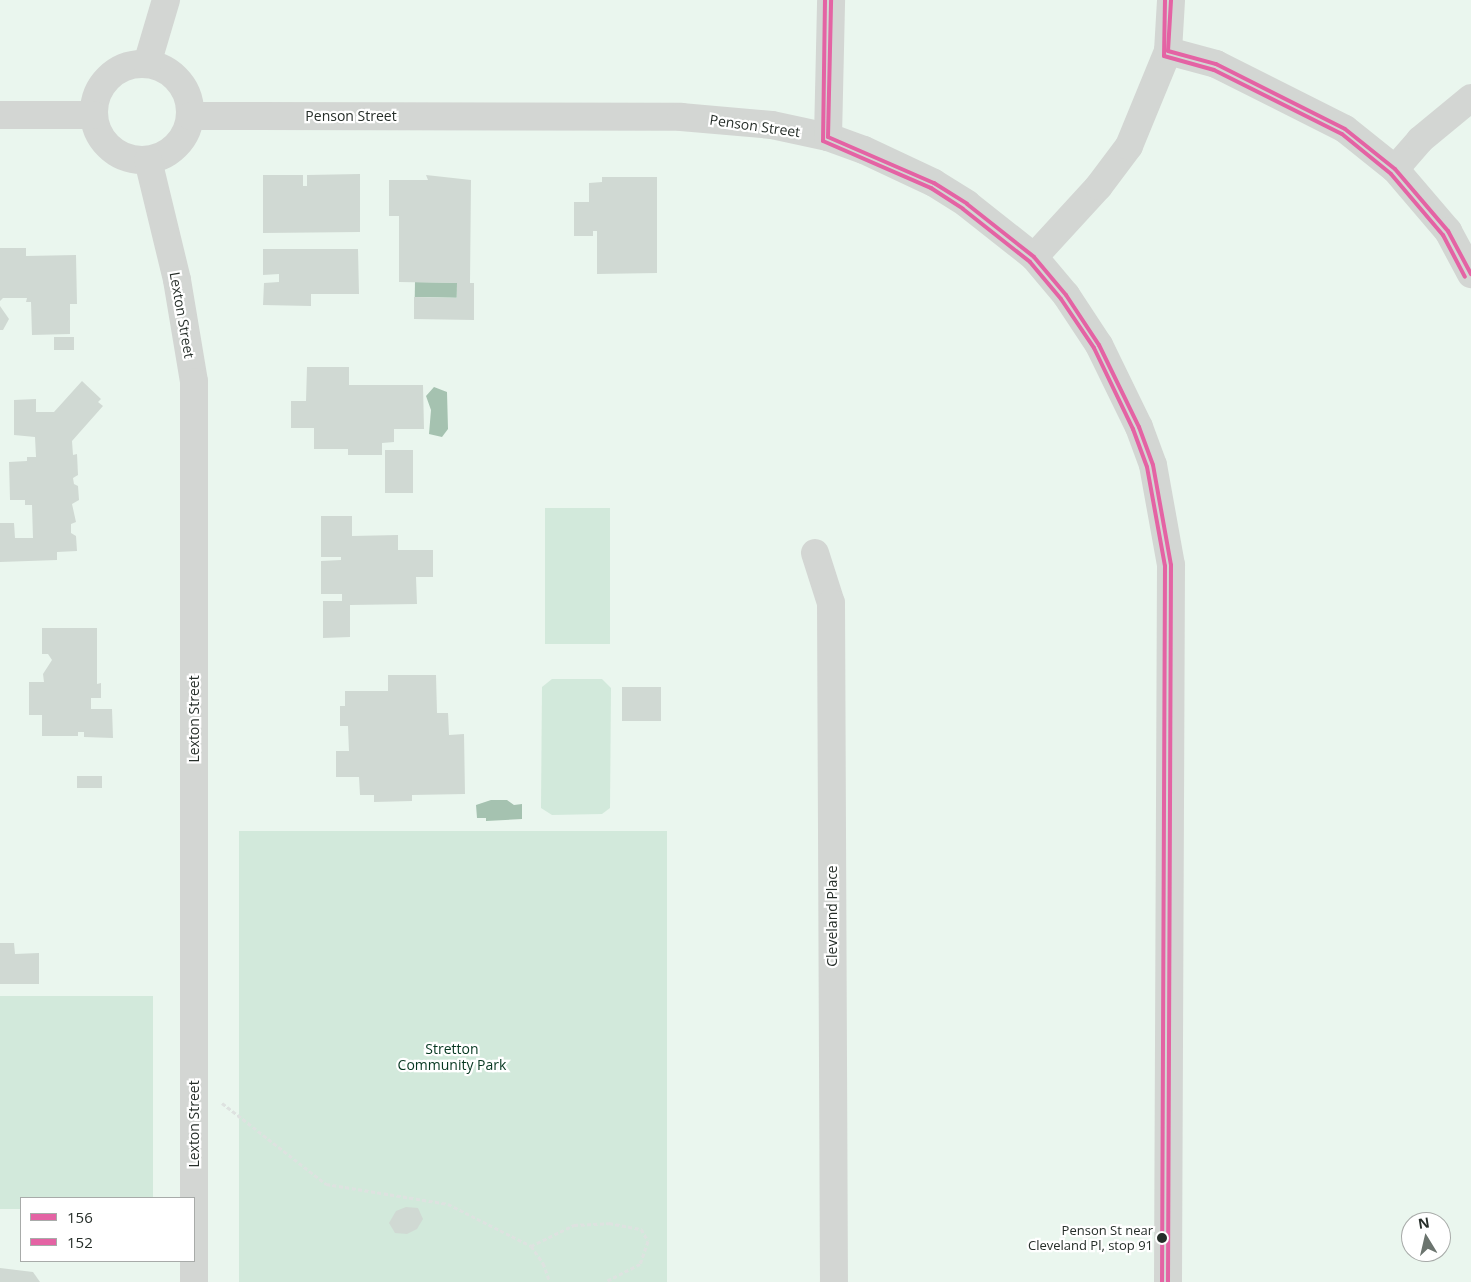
<!DOCTYPE html>
<html>
<head>
<meta charset="utf-8">
<style>
  body { margin:0 }
  #map { position:relative; width:1471px; height:1282px; overflow:hidden; background:#eaf6ee; font-family:"Open Sans",sans-serif }
  div>[style] { position:absolute }
  .green>* { inset:0; background:#d2e9db; transform-origin:0 0 }
  .water>* { inset:0; background:#a5c2b0; transform-origin:0 0 }
  .building>* { inset:0; background:#d0d9d3; transform-origin:0 0 }
  .path>* { height:3px; margin-top:-1.5px; transform-origin:0; background:repeating-linear-gradient(90deg,#dee2e0 0 4px,transparent 0 6.5px) }
  .minor>* { height:28px; margin:-14px; padding:0 14px; transform-origin:14px; border-radius:14px; background:#d3d6d3 }
  .minor>.ring { margin:-14px; padding:0; box-sizing:content-box; background:none; border:28px solid #d3d6d3; border-radius:50% }
  .tertiary>* { height:28px; margin:-14px; padding:0 14px; transform-origin:14px; border-radius:14px; background:#d3d6d3 }
  .bus-1>* { height:4px; margin:-2px; padding:0 2px; transform-origin:2px; border-radius:2px; background:#e463a4 }
  .bus-2>* { height:4px; margin:-2px; padding:0 2px; transform-origin:2px; border-radius:2px; background:#e463a4 }
  .dots>* { width:14px; height:14px; translate:-50% -50%; box-sizing:border-box; border:2px solid #fff; border-radius:50% }
  span { translate:-50% -50%; white-space:nowrap; text-align:center; line-height:1.15; -webkit-text-stroke:4.5px #fff; paint-order:stroke }
  .bus-label { font-size:13px; color:#262e29 }
  .right { translate:-100% -50%; text-align:right }
  .street-label { font-size:14px; color:#262e29 }
  .park-label { font-size:14px; color:#063720 }
  .legend { position:absolute; left:20px; top:1197px; width:175px; height:65px; box-sizing:border-box; background:#fff; border:1px solid #a8aba9; margin:0; padding:6px 9px; list-style:none; font-size:15px; color:#262e29 }
  .legend li { display:flex; align-items:center; gap:10px; height:25px }
  .legend b { width:25px; border:1px solid #a8aba9 }
  .north { position:absolute; left:1401px; top:1212px; width:50px; height:50px; box-sizing:border-box; background:#fff; border:1px solid #a8aba9; border-radius:50%; rotate:351deg; font-size:14px; font-weight:700; line-height:20px; text-align:center; color:#262e29 }
  .north::after { content:''; display:block; margin:auto; width:18px; height:22px; background:#6b746e; clip-path:polygon(50% 0,100% 100%,50% 72%,0 100%) }
</style>
</head>
<body>
<div id="map">
  <div class="green">
    <div style="left:545px;top:508px;width:65px;height:136px"></div>
    <div style="clip-path:polygon(552px 679px,602px 679px,611px 688px,610px 808px,602px 814px,552px 815px,541px 808px,542px 687px)"></div>
    <div style="left:239px;top:831px;width:428px;height:451px"></div>
    <div style="clip-path:polygon(0 996px,153px 996px,153px 1198px,21px 1198px,21px 1209px,0 1209px)"></div>
  </div>
  <div class="water">
    <div style="left:415px;top:282px;width:42px;height:15px;rotate:1deg"></div>
    <div style="clip-path:polygon(434px 387px,447px 392px,448px 429px,442px 437px,429px 434px,431px 410px,426px 396px)"></div>
    <div style="clip-path:polygon(491px 800px,507px 800px,514px 805px,522px 804px,522px 819px,486px 821px,486px 818px,477px 818px,476px 805px)"></div>
  </div>
  <div class="building">
    <div style="clip-path:polygon(360px 174px,360px 232px,263px 233px,263px 175px,303px 175px,303px 186px,307px 186px,307px 175px)"></div>
    <div style="clip-path:polygon(426px 175px,471px 180px,470px 283px,474px 283px,474px 320px,414px 319px,414px 297px,457px 298px,457px 283px,399px 282px,399px 216px,389px 216px,389px 180px,428px 180px)"></div>
    <div style="clip-path:polygon(602px 177px,657px 177px,657px 273px,597px 274px,597px 231px,593px 231px,593px 236px,574px 236px,574px 202px,589px 202px,589px 183px,602px 182px)"></div>
    <div style="clip-path:polygon(0 248px,26px 248px,26px 256px,76px 255px,77px 304px,70px 304px,70px 334px,32px 335px,31px 302px,26px 302px,27px 298px,3px 298px,0 301px)"></div>
    <div style="clip-path:polygon(263px 249px,358px 249px,359px 294px,311px 294px,311px 306px,263px 305px,264px 283px,279px 282px,279px 274px,263px 275px)"></div>
    <div style="clip-path:polygon(0 306px,9px 319px,3px 330px,0 330px)"></div>
    <div style="left:54px;top:337px;width:20px;height:13px"></div>
    <div style="clip-path:polygon(307px 367px,349px 367px,349px 385px,423px 385px,424px 429px,394px 429px,394px 442px,382px 443px,382px 455px,348px 455px,348px 449px,314px 449px,314px 428px,291px 428px,291px 401px,306px 401px)"></div>
    <div style="clip-path:polygon(82px 381px,101px 399px,98px 402px,103px 406px,72px 441px,73px 455px,77px 454px,78px 475px,73px 478px,74px 484px,78px 486px,79px 500px,72px 504px,76px 522px,71px 524px,71px 533px,76px 536px,77px 551px,57px 552px,57px 560px,0 562px,0 523px,14px 523px,15px 538px,33px 538px,32px 505px,25px 505px,25px 500px,10px 500px,9px 462px,27px 461px,27px 457px,36px 457px,35px 437px,14px 435px,14px 400px,36px 399px,36px 412px,54px 412px)"></div>
    <div style="left:385px;top:450px;width:28px;height:43px"></div>
    <div style="clip-path:polygon(321px 516px,352px 516px,352px 536px,398px 535px,398px 550px,433px 550px,433px 577px,416px 577px,417px 604px,350px 605px,350px 637px,323px 638px,323px 601px,342px 601px,342px 594px,321px 594px,321px 561px,341px 560px,341px 557px,321px 557px)"></div>
    <div style="clip-path:polygon(42px 628px,97px 628px,97px 684px,101px 683px,101px 698px,91px 698px,91px 709px,112px 709px,113px 738px,84px 737px,84px 732px,78px 732px,78px 736px,42px 736px,42px 715px,29px 715px,29px 682px,44px 682px,43px 674px,52px 660px,48px 654px,42px 654px)"></div>
    <div style="clip-path:polygon(388px 675px,436px 675px,437px 713px,448px 713px,449px 735px,464px 734px,465px 794px,412px 795px,412px 801px,374px 802px,374px 795px,360px 795px,359px 777px,336px 777px,336px 751px,349px 751px,348px 726px,340px 726px,340px 706px,345px 706px,345px 691px,388px 691px)"></div>
    <div style="left:622px;top:687px;width:39px;height:34px"></div>
    <div style="left:77px;top:776px;width:25px;height:12px"></div>
    <div style="clip-path:polygon(0 943px,14px 943px,15px 954px,39px 953px,39px 984px,0 984px)"></div>
    <div style="clip-path:polygon(406px 1207px,418px 1208px,423px 1219px,417px 1229px,407px 1234px,395px 1233px,389px 1223px,396px 1211px)"></div>
    <div style="clip-path:polygon(0 1268px,33px 1272px,40px 1282px,0 1282px)"></div>
  </div>
  <div class="path">
    <div style="left:222px;top:1103px;width:132px;rotate:37.9deg"></div>
    <div style="left:326px;top:1184px;width:124px;rotate:9.3deg"></div>
    <div style="left:448px;top:1204px;width:93px;rotate:26.8deg"></div>
    <div style="left:531px;top:1246px;width:21px;rotate:55deg"></div>
    <div style="left:543px;top:1263px;width:20px;rotate:70deg"></div>
    <div style="left:531px;top:1246px;width:48px;rotate:-26deg"></div>
    <div style="left:574px;top:1225px;width:35px;rotate:-3deg"></div>
    <div style="left:609px;top:1223px;width:33px;rotate:11deg"></div>
    <div style="left:641px;top:1229px;width:14px;rotate:60deg"></div>
    <div style="left:648px;top:1241px;width:24px;rotate:109deg"></div>
    <div style="left:640px;top:1264px;width:39px;rotate:153deg"></div>
  </div>
  <div class="minor">
    <div style="left:1168px;top:51px;width:50px;rotate:15.2deg"></div>
    <div style="left:1216px;top:64px;width:144px;rotate:26.7deg"></div>
    <div style="left:1345px;top:129px;width:64px;rotate:38.7deg"></div>
    <div style="left:1395px;top:169px;width:82px;rotate:49.5deg"></div>
    <div style="left:1448px;top:231px;width:49px;rotate:61.9deg"></div>
    <div class="ring" style="left:94px;top:64px;width:68px;height:68px"></div>
    <div style="left:147px;top:64px;width:67px;rotate:-73.5deg"></div>
    <div style="left:0;top:115px;width:93px"></div>
    <div style="left:191px;top:116px;width:490px;rotate:0.1deg"></div>
    <div style="left:681px;top:117px;width:91px;rotate:5deg"></div>
    <div style="left:772px;top:125px;width:57px;rotate:12.1deg"></div>
    <div style="left:828px;top:137px;width:38px;rotate:20deg"></div>
    <div style="left:864px;top:150px;width:77px;rotate:25.2deg"></div>
    <div style="left:934px;top:183px;width:39px;rotate:32deg"></div>
    <div style="left:967px;top:204px;width:85px;rotate:38.3deg"></div>
    <div style="left:1034px;top:257px;width:50px;rotate:49.9deg"></div>
    <div style="left:1066px;top:295px;width:60px;rotate:56.6deg"></div>
    <div style="left:1099px;top:345px;width:91px;rotate:64deg"></div>
    <div style="left:1139px;top:427px;width:40px;rotate:69.8deg"></div>
    <div style="left:1153px;top:465px;width:102px;rotate:79.8deg"></div>
    <div style="left:1171px;top:565px;width:717px;rotate:90.24deg"></div>
    <div style="left:148px;top:160px;width:123px;rotate:76.4deg"></div>
    <div style="left:177px;top:280px;width:103px;rotate:80.5deg"></div>
    <div style="left:194px;top:382px;width:900px;rotate:90deg"></div>
    <div style="left:1395px;top:169px;width:38px;rotate:-49deg"></div>
    <div style="left:1420px;top:140px;width:66px;rotate:-39.5deg"></div>
    <div style="left:1034px;top:257px;width:96px;rotate:-47.5deg"></div>
    <div style="left:1099px;top:186px;width:50px;rotate:-53.1deg"></div>
    <div style="left:1129px;top:146px;width:103px;rotate:-67.7deg"></div>
    <div style="left:1168px;top:51px;width:51px;rotate:-86.6deg"></div>
    <div style="left:815px;top:553px;width:52px;rotate:72.3deg"></div>
    <div style="left:831px;top:603px;width:679px;rotate:89.75deg"></div>
  </div>
  <div class="tertiary">
    <div style="left:828px;top:137px;width:137px;rotate:-88.7deg"></div>
  </div>
  <div class="bus-1">
    <div style="left:1168px;top:51px;width:50px;rotate:15.2deg"></div>
    <div style="left:1216px;top:64px;width:144px;rotate:26.7deg"></div>
    <div style="left:1345px;top:129px;width:64px;rotate:38.7deg"></div>
    <div style="left:1395px;top:169px;width:82px;rotate:49.5deg"></div>
    <div style="left:1448px;top:231px;width:49px;rotate:61.9deg"></div>
    <div style="left:1168px;top:51px;width:51px;rotate:-86.6deg"></div>
    <div style="left:828px;top:137px;width:116px;rotate:23.5deg"></div>
    <div style="left:934px;top:183px;width:39px;rotate:32deg"></div>
    <div style="left:967px;top:204px;width:85px;rotate:38.3deg"></div>
    <div style="left:1034px;top:257px;width:50px;rotate:49.9deg"></div>
    <div style="left:1066px;top:295px;width:60px;rotate:56.6deg"></div>
    <div style="left:1099px;top:345px;width:91px;rotate:64deg"></div>
    <div style="left:1139px;top:427px;width:40px;rotate:69.8deg"></div>
    <div style="left:1153px;top:465px;width:102px;rotate:79.8deg"></div>
    <div style="left:1171px;top:565px;width:717px;rotate:90.24deg"></div>
    <div style="left:828px;top:137px;width:137px;rotate:-88.7deg"></div>
  </div>
  <div class="bus-2">
    <div style="left:825px;top:0;width:141px;rotate:90.8deg"></div>
    <div style="left:823px;top:141px;width:118px;rotate:23.5deg"></div>
    <div style="left:931px;top:188px;width:38px;rotate:33deg"></div>
    <div style="left:963px;top:209px;width:85px;rotate:38.3deg"></div>
    <div style="left:1030px;top:262px;width:48px;rotate:50deg"></div>
    <div style="left:1061px;top:299px;width:59px;rotate:56deg"></div>
    <div style="left:1094px;top:348px;width:90px;rotate:64.3deg"></div>
    <div style="left:1133px;top:429px;width:40px;rotate:69.8deg"></div>
    <div style="left:1147px;top:467px;width:101px;rotate:79.7deg"></div>
    <div style="left:1165px;top:566px;width:716px;rotate:90.24deg"></div>
    <div style="left:1165px;top:0;width:56px;rotate:91deg"></div>
    <div style="left:1164px;top:56px;width:52px;rotate:15.6deg"></div>
    <div style="left:1214px;top:70px;width:143px;rotate:26.6deg"></div>
    <div style="left:1342px;top:134px;width:63px;rotate:39.2deg"></div>
    <div style="left:1391px;top:174px;width:80px;rotate:49.6deg"></div>
    <div style="left:1443px;top:235px;width:47px;rotate:62.4deg"></div>
  </div>
  <div class="dots">
    <div style="left:1162px;top:1238px;background:#262e29"></div>
  </div>
  <div class="bus-label">
    <span class="right" style="left:1153px;top:1238px">Penson St near<br>Cleveland Pl, stop 91</span>
  </div>
  <div class="street-label">
    <span style="left:351px;top:116px">Penson Street</span>
    <span style="left:755px;top:126px;rotate:8deg">Penson Street</span>
    <span style="left:182px;top:315px;rotate:80deg">Lexton Street</span>
    <span style="left:194px;top:719px;rotate:-90deg">Lexton Street</span>
    <span style="left:832px;top:916px;rotate:-90deg">Cleveland Place</span>
    <span style="left:194px;top:1124px;rotate:-90deg">Lexton Street</span>
  </div>
  <div class="park-label">
    <span style="left:452px;top:1057px">Stretton<br>Community Park</span>
  </div>
  <ul class="legend">
  <li><b style="height:6px;background:#e463a4"></b>156</li>
  <li><b style="height:6px;background:#e463a4"></b>152</li>
  </ul>
  <div class="north">N</div>
</div>
</body>
</html>
